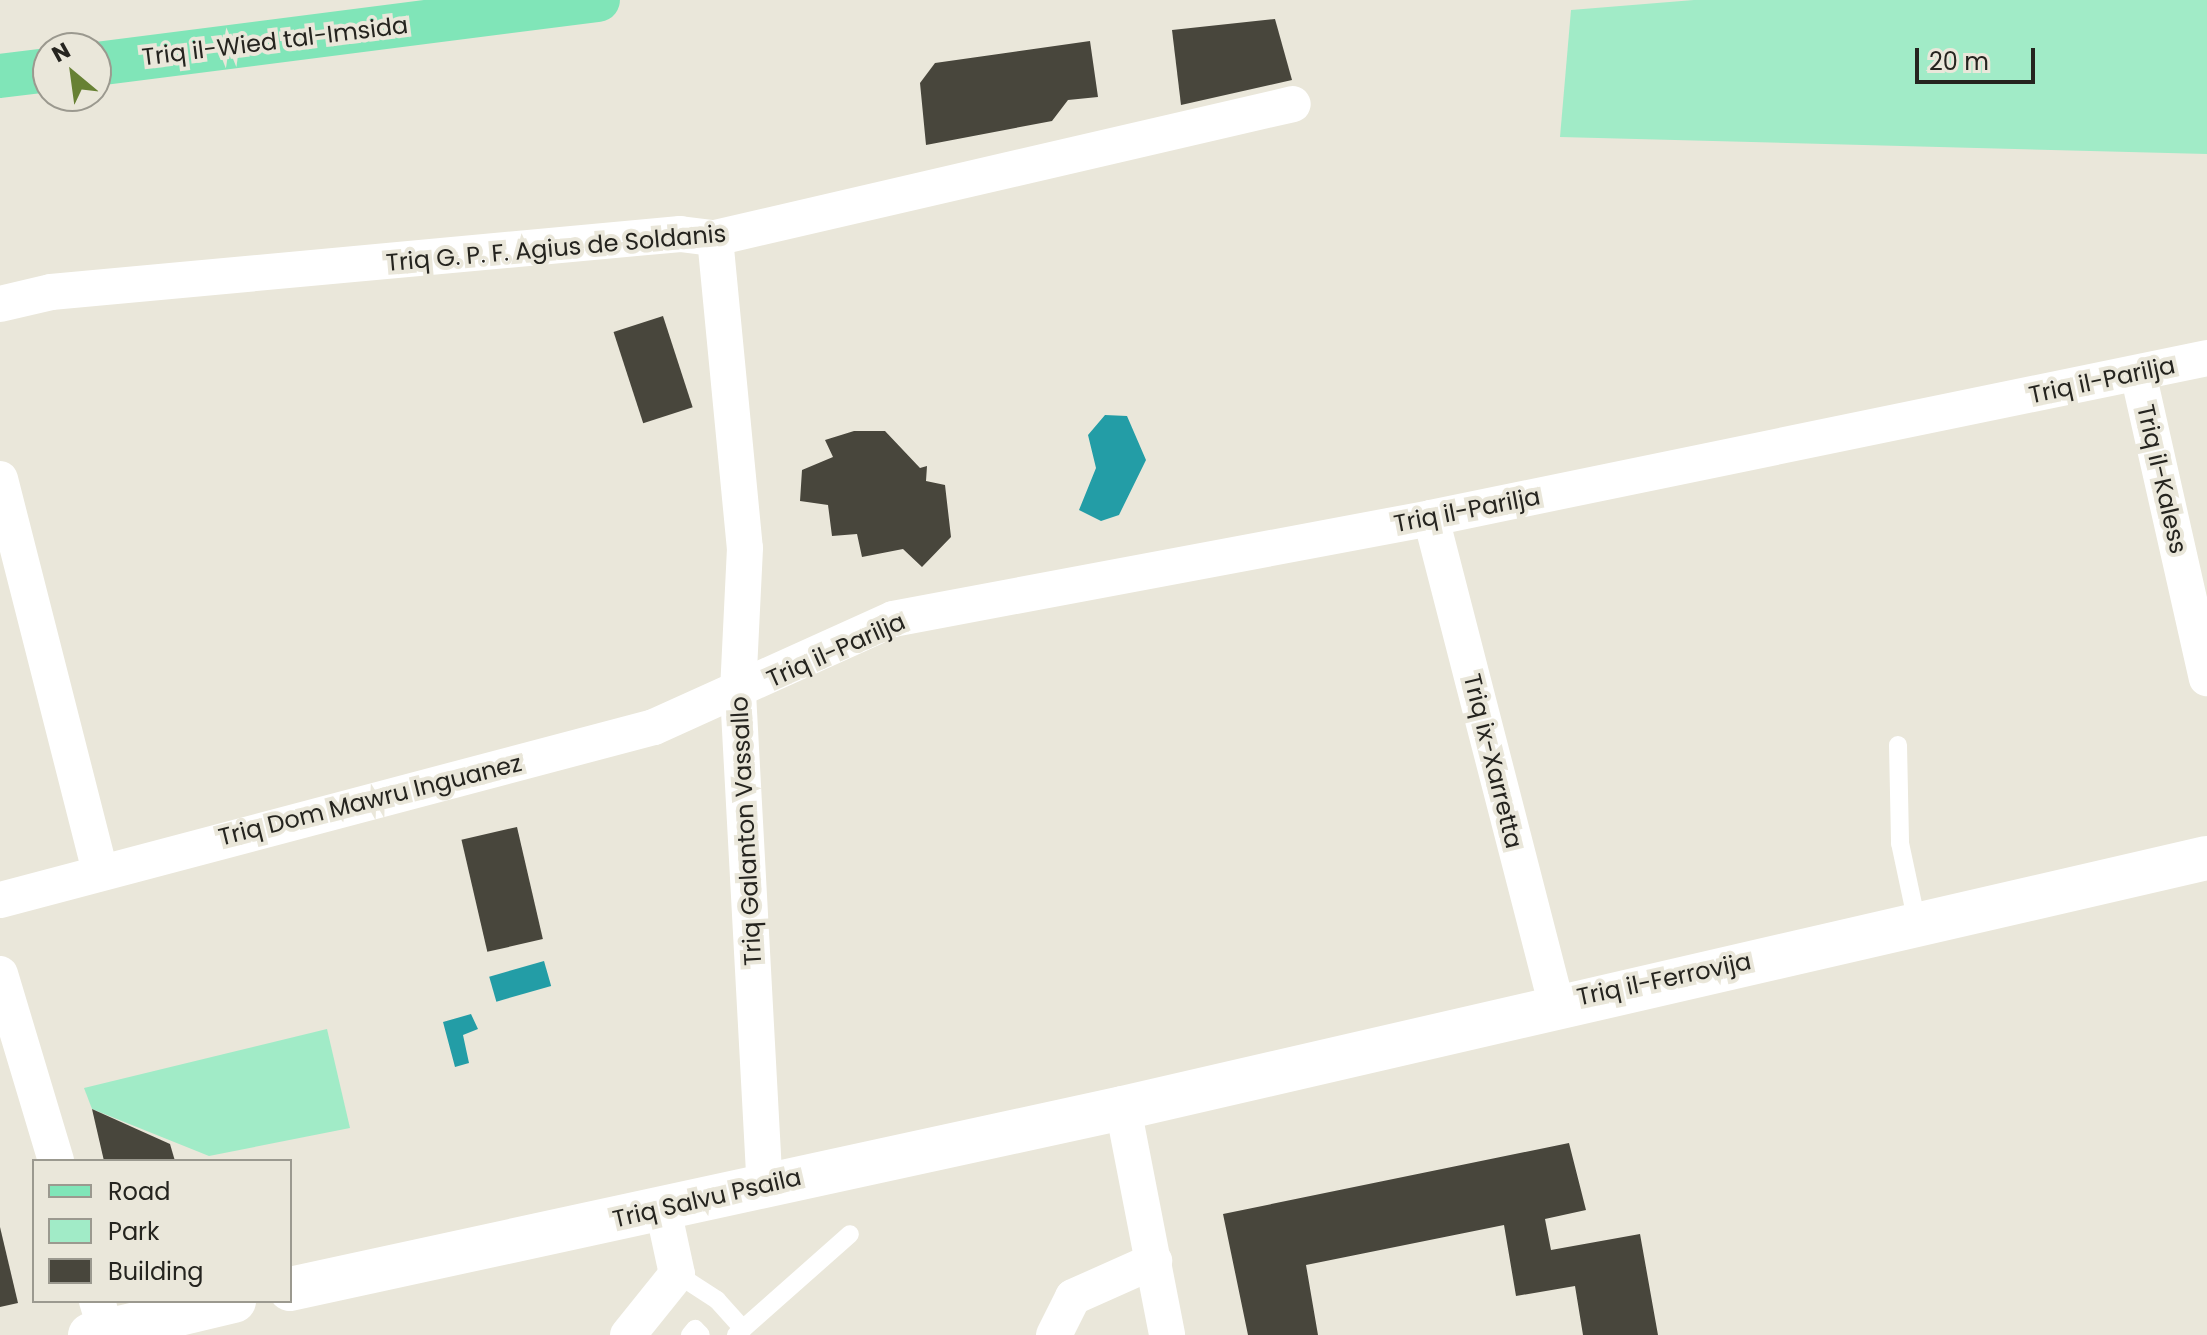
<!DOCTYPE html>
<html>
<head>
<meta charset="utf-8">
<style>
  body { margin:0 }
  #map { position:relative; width:2207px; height:1335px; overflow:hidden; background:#eae7da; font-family:Poppins,sans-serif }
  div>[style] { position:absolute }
  .green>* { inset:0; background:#a1ebc7 }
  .water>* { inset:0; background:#239da6; transform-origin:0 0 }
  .building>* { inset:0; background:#48463c; transform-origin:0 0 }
  .service>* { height:18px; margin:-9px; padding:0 9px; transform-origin:9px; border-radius:9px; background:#fff }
  .minor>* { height:36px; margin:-18px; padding:0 18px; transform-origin:18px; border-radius:18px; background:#fff }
  .secondary>* { height:44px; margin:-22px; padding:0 22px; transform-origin:22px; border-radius:22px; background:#fff }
  .primary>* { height:44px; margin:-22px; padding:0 22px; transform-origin:22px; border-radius:22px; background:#80e5b8 }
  span { translate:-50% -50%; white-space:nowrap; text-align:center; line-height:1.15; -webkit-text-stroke:8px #eae7da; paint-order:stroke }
  .street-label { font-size:24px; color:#25241f }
  .legend { position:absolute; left:32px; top:1159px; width:260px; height:144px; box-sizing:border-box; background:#eae7da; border:2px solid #9b998f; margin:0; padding:10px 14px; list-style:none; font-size:24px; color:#25241f }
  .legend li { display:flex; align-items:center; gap:16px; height:40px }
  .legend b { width:40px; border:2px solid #9b998f }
  .north { position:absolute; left:32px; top:32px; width:80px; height:80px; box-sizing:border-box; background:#eae7da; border:2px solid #9b998f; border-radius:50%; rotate:331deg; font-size:22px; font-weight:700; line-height:32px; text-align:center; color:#25241f }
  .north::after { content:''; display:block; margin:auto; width:28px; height:36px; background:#678134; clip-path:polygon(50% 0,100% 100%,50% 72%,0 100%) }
  .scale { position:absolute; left:1915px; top:48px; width:120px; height:36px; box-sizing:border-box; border:4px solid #25241f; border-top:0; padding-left:10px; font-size:24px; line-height:28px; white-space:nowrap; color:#25241f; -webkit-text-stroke:6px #eae7da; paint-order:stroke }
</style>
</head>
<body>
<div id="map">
  <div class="green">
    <div style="clip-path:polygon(1694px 0,2207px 0,2207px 154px,1560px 137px,1571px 10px)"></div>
    <div style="clip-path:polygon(327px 1029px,350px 1128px,209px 1156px,92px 1109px,84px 1088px)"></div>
  </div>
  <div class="water">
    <div style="clip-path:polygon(1105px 415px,1127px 416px,1146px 460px,1119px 515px,1101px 521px,1079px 510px,1096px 468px,1088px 435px)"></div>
    <div style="left:544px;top:961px;width:26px;height:57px;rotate:74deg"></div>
    <div style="clip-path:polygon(471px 1014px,478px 1029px,463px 1035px,469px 1063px,455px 1067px,443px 1022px)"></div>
  </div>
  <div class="building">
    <div style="clip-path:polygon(1275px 19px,1292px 80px,1181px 105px,1172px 30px)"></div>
    <div style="clip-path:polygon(1090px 41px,1098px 97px,1068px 100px,1052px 121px,926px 145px,920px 83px,935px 63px)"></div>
    <div style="left:663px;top:316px;width:96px;height:52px;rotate:72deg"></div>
    <div style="clip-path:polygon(854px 431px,885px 431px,920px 468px,927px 466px,926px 481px,945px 485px,951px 537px,922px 567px,903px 549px,862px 557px,857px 534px,832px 536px,828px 505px,800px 501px,802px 470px,833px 457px,825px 440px)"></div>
    <div style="left:517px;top:827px;width:115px;height:57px;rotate:77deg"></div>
    <div style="clip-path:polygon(92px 1109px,170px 1144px,175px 1161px,104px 1161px)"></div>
    <div style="clip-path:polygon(1569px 1143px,1586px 1210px,1545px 1219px,1551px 1250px,1640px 1234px,1658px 1335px,1583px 1335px,1575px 1286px,1516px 1296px,1504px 1225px,1306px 1265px,1318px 1335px,1248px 1335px,1223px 1214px)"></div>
    <div style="clip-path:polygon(0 1227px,18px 1303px,0 1307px)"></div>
  </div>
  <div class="service">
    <div style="left:1898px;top:745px;width:98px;rotate:88.8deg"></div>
    <div style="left:1900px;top:843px;width:82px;rotate:78deg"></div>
    <div style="left:677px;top:1274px;width:48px;rotate:33deg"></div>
    <div style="left:717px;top:1300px;width:39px;rotate:48deg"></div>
    <div style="left:690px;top:1335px;width:8px;rotate:-50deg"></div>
    <div style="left:695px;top:1329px;width:8px;rotate:45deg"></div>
    <div style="left:736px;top:1335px;width:152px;rotate:-41.5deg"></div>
  </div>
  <div class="minor">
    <div style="left:715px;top:238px;width:311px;rotate:84.5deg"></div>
    <div style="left:745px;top:548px;width:145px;rotate:92.8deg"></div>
    <div style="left:738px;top:693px;width:493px;rotate:86.9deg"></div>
    <div style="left:0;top:304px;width:52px;rotate:-13.2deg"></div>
    <div style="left:51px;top:292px;width:632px;rotate:-5.27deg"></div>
    <div style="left:680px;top:234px;width:35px;rotate:7deg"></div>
    <div style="left:715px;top:238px;width:593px;rotate:-13.05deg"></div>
    <div style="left:2138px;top:373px;width:313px;rotate:77.3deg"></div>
    <div style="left:0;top:479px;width:404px;rotate:75.7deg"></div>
    <div style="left:1431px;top:518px;width:501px;rotate:75.55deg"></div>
    <div style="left:0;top:900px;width:676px;rotate:-14.82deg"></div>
    <div style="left:654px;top:727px;width:262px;rotate:-24.3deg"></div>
    <div style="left:893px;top:619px;width:547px;rotate:-10.63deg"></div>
    <div style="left:1431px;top:518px;width:792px;rotate:-11.65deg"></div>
    <div style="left:0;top:974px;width:195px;rotate:73.3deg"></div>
    <div style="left:1123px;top:1108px;width:231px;rotate:79deg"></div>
    <div style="left:97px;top:1301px;width:30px;rotate:73deg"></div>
    <div style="left:628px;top:1335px;width:78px;rotate:-51.2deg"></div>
    <div style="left:677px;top:1274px;width:66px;rotate:-102.2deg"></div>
    <div style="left:1054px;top:1335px;width:42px;rotate:-63.4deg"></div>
    <div style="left:1073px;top:1297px;width:89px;rotate:-24deg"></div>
  </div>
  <div class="secondary">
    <div style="left:290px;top:1289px;width:852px;rotate:-12.26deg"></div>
    <div style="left:1123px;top:1108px;width:1112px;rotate:-12.99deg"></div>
    <div style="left:90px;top:1335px;width:148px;rotate:-13.3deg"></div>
  </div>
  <div class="primary">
    <div style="left:96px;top:64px;width:506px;rotate:-7.27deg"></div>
    <div style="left:0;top:76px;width:48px;rotate:-7.1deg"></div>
  </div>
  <div class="street-label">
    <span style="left:275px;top:41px;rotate:-7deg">Triq il-Wied tal-Imsida</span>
    <span style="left:556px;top:248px;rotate:-5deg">Triq G. P. F. Agius de Soldanis</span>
    <span style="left:2102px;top:380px;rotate:-12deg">Triq il-Parilja</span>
    <span style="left:2162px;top:479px;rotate:77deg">Triq il-Kaless</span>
    <span style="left:1467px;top:510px;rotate:-11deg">Triq il-Parilja</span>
    <span style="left:836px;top:650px;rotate:-24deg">Triq il-Parilja</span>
    <span style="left:1493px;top:761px;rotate:76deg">Triq ix-Xarretta</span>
    <span style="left:370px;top:800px;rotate:-14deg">Triq Dom Mawru Inguanez</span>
    <span style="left:746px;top:831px;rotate:-93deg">Triq Galanton Vassallo</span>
    <span style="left:1664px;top:979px;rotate:-12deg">Triq il-Ferrovija</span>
    <span style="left:707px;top:1198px;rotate:-13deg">Triq Salvu Psaila</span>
  </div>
  <ul class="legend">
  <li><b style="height:10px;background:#80e5b8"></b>Road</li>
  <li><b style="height:22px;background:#a1ebc7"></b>Park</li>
  <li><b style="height:22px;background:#48463c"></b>Building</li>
  </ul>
  <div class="north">N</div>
  <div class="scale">20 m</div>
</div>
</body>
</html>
